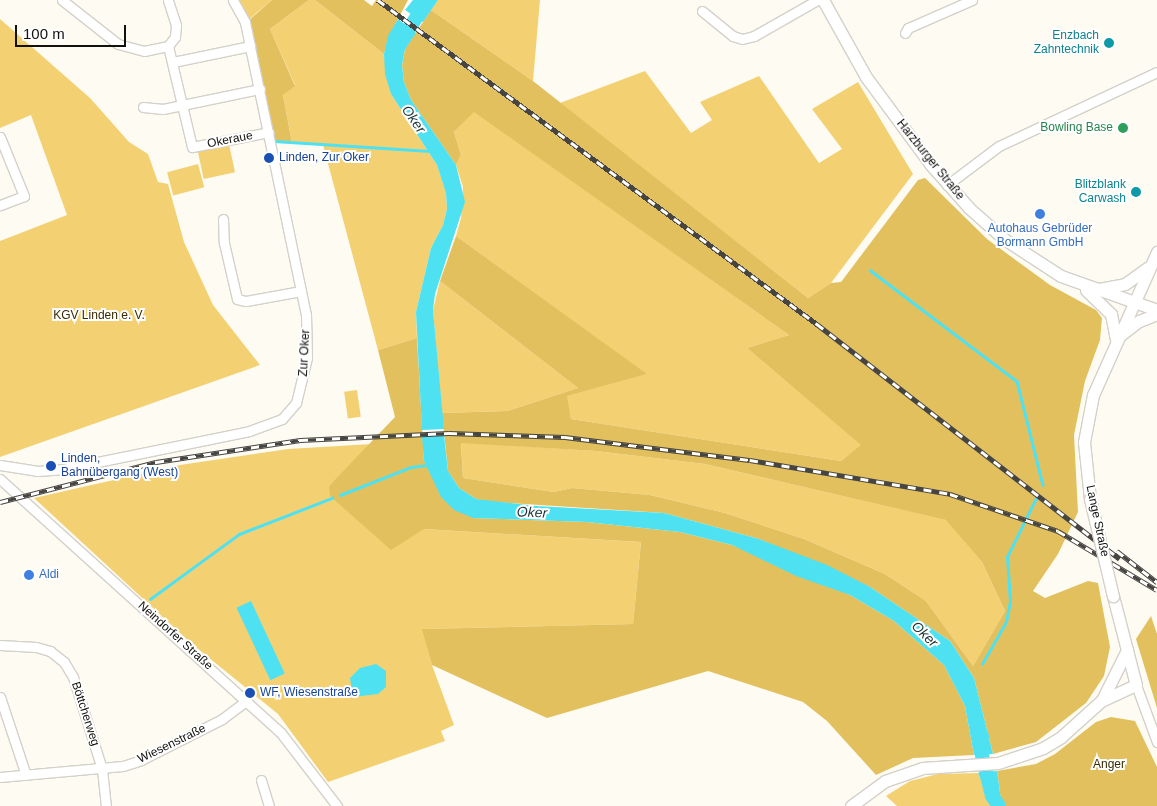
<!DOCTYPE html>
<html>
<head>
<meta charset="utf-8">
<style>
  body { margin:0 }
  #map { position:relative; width:1157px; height:806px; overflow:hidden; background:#fefbf3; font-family:Helvetica,sans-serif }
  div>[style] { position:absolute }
  .green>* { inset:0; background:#f3d172; transform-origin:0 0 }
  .forest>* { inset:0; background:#e2c05d }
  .water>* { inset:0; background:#4ee1f2; transform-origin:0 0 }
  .stream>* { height:2.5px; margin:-1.25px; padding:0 1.25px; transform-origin:1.25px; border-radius:1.25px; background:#4ee1f2 }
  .river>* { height:14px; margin:-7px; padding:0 7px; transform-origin:7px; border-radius:7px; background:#4ee1f2 }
  .roads { filter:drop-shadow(1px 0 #d3d1c9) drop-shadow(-1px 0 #d3d1c9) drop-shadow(0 1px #d3d1c9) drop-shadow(0 -1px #d3d1c9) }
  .minor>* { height:9px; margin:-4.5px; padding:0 4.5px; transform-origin:4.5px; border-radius:4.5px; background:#fff }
  .major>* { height:11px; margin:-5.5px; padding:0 5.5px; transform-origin:5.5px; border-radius:5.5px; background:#fff }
  .rail>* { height:4.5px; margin-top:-2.25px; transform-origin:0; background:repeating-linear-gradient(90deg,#fff 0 8px,#464541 0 16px); box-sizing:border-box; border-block:1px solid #464541 }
  .bridges { filter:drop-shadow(1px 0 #d3d1c9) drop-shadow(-1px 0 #d3d1c9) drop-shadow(0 1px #d3d1c9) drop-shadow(0 -1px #d3d1c9) }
  .major-bridge>* { height:11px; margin:-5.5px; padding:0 5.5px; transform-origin:5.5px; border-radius:5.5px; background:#fff }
  .dots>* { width:14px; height:14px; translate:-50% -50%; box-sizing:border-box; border:2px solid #fff; border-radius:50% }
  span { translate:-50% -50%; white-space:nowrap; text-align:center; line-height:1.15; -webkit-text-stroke:4px #fff; paint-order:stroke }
  .culture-label { font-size:12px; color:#0d838f }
  .right { translate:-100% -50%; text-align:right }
  .leisure-label { font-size:12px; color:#27864d }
  .street-label { font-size:12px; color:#11110e }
  .transit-label { font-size:12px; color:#164399 }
  .left { translate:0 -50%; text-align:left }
  .shop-label { font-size:12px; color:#366cbe }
  .park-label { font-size:12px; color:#392b00 }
  .water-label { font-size:14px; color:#1c3538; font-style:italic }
  .scale { position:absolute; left:15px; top:25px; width:111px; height:22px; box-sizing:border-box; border:2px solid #11110e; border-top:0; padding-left:6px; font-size:15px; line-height:18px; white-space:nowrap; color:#11110e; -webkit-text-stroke:4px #fff; paint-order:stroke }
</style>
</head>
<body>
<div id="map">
  <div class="green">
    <div style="clip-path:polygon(237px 0,272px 0,247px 21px)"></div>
    <div style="clip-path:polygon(309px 0,315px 0,384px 54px,391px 94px,437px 165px,446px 192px,447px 209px,443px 225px,431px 248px,416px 312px,417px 338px,378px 350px,323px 145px,292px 143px,283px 95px,295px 85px,270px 29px)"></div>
    <div style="clip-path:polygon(438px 0,540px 0,533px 81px,431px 10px)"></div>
    <div style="clip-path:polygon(0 19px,90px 98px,129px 142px,148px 154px,158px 182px,168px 184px,184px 242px,213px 305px,260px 365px,0 457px,0 241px,67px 215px,31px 115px,0 128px)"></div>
    <div style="clip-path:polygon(645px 71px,691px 133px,712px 120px,700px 102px,759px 76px,819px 163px,842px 149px,812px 109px,858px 82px,913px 174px,831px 283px,808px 298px,560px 103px)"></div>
    <div style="clip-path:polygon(474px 111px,789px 335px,747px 348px,862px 445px,841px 461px,571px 419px,566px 396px,646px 374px,456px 236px,461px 218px,463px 187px,456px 165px,461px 155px,454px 132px)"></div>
    <div style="left:229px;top:144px;width:29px;height:32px;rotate:78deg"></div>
    <div style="left:198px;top:164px;width:24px;height:32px;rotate:75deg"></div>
    <div style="clip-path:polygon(440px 281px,578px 388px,507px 411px,442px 413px,433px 310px)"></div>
    <div style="left:357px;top:390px;width:27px;height:13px;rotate:82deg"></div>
    <div style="clip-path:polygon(461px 442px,596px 451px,705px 464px,947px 520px,982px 562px,1005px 611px,973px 666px,926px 601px,885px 574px,804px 539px,725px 513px,650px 495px,572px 488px,554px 492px,463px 478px)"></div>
    <div style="clip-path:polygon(372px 444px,329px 486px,424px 529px,641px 542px,633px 624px,423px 629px,432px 665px,454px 725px,441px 731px,445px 741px,328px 782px,278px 714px,192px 644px,34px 498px,180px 465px,288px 449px)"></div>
    <div style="clip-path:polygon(978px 773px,992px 806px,897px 806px,886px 796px,910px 781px,938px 774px)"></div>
  </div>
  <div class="forest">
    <div style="clip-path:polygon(272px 0,309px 0,270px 29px,295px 86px,283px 95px,292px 143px,274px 141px,248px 21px)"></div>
    <div style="clip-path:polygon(315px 0,364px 0,372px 6px,376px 0,408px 0,389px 36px,384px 54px)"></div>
    <div style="clip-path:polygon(evenodd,431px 10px,533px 81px,808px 298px,831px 283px,841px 282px,918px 180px,925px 178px,987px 239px,1050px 285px,1096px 310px,1102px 318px,1100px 340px,1085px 381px,1074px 435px,1078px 512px,1058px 554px,1033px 591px,1045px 598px,1088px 581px,1098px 583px,1110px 647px,1104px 676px,1086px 703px,1036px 742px,993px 754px,974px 678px,950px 641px,870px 587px,759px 539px,664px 513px,493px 502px,476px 499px,459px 488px,448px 471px,442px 413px,507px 411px,578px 388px,440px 281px,456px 236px,647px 374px,567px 396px,571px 419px,841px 461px,861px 445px,747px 348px,789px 335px,474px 112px,454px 132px,461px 155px,456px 165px,411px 100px,404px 82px,402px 65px,405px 49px,431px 10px,461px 443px,596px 451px,705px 464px,946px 520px,982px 562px,1005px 611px,973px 666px,926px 601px,885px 574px,804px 539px,725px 513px,650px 495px,572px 488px,554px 492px,463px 478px,461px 443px)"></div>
    <div style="clip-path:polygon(417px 338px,424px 461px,473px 518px,587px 522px,680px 532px,732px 545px,850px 595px,894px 621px,944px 665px,965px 706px,974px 755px,913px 758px,876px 775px,827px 721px,803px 702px,708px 671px,547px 718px,432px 665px,422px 629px,633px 624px,641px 542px,424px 529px,391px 550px,330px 496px,329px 486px,395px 417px,378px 350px)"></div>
    <div style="clip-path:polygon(1151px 616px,1157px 634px,1157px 708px,1136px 639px)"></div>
    <div style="clip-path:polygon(1111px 717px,1135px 721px,1157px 767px,1157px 806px,1006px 806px,1001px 800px,997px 771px,1036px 764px,1055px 754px,1096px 722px)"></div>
  </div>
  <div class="water">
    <div style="clip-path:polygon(413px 0,438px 0,423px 22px,405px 10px)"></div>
    <div style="clip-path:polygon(398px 19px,416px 33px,405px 49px,402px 65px,404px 82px,411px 100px,456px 165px,465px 202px,435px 294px,433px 310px,444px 429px,422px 430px,416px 312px,431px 248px,443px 225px,447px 209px,446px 193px,437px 165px,391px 94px,385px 74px,384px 54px,388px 36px)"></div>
    <div style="clip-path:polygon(444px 435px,448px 471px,459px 488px,476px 499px,537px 506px,664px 513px,759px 539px,827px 565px,870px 587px,950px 641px,974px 678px,993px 754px,974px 755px,965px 706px,944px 665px,894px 621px,850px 595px,796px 576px,732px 545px,680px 532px,587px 522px,473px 518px,454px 510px,441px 497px,424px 461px,422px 436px)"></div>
    <div style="left:251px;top:601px;width:80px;height:16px;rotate:65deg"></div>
    <div style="clip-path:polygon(376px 664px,386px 671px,386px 687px,378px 694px,353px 697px,350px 678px,360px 668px)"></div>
    <div style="clip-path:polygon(997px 771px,1001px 800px,1006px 806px,992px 806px,978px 773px)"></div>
  </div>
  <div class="stream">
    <div style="left:274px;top:141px;width:156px;rotate:3.7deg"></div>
    <div style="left:870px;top:270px;width:184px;rotate:37.1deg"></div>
    <div style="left:1017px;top:381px;width:107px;rotate:76deg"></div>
    <div style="left:340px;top:495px;width:76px;rotate:-21.5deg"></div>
    <div style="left:411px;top:467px;width:17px;rotate:-7deg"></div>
    <div style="left:150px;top:599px;width:110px;rotate:-36.1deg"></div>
    <div style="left:239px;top:534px;width:100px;rotate:-21.2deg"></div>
    <div style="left:982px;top:664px;width:48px;rotate:-60.3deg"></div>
    <div style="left:1006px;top:622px;width:20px;rotate:-79deg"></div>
    <div style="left:1010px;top:602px;width:45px;rotate:-93.8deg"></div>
    <div style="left:1007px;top:557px;width:66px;rotate:-63.8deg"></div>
  </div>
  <div class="river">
    <div style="left:400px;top:44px;width:52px;rotate:-58.5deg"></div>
    <div style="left:982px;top:736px;width:19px;rotate:90deg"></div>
    <div style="left:982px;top:755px;width:42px;rotate:76.3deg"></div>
    <div style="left:992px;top:796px;width:12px;rotate:55deg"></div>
  </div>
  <div class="roads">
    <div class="minor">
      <div style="left:62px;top:0;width:71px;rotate:38.2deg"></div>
      <div style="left:118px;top:44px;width:27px;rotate:15deg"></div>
      <div style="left:144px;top:51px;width:25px;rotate:-12deg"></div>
      <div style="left:168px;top:46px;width:11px;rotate:-52deg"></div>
      <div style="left:175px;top:37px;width:12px;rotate:-85deg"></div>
      <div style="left:176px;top:25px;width:26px;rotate:-108deg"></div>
      <div style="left:702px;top:11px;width:40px;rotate:39deg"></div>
      <div style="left:733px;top:36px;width:9px;rotate:18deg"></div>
      <div style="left:742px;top:39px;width:12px;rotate:-14deg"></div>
      <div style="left:754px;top:36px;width:73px;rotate:-29.7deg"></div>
      <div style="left:905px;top:33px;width:6px;rotate:-59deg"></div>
      <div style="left:908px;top:28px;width:70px;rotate:-23.6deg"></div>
      <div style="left:168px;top:46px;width:104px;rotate:76.6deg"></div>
      <div style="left:192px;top:147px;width:78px;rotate:-11deg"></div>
      <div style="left:173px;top:62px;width:79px;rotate:-11.7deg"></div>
      <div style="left:143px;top:107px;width:20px;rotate:6deg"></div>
      <div style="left:163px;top:109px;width:99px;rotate:-11.7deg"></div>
      <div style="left:0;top:137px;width:64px;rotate:67.9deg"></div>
      <div style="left:24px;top:196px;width:26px;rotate:159deg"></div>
      <div style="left:947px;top:185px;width:65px;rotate:-36.9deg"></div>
      <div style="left:999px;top:146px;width:174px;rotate:-25.1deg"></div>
      <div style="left:223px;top:219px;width:24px;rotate:88deg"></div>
      <div style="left:224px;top:243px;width:57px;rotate:76.9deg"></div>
      <div style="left:237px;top:299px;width:9px;rotate:13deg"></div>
      <div style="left:246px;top:301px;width:56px;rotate:-10.3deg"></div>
      <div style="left:0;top:465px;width:37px;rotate:9deg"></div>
      <div style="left:37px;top:471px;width:26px;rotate:-4deg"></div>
      <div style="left:63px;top:469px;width:190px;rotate:-11.5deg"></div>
      <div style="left:249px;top:431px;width:35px;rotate:-20deg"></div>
      <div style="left:282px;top:419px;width:21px;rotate:-49deg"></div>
      <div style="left:296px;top:403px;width:46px;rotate:-76.3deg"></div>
      <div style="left:307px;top:358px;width:43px;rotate:-91.3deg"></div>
      <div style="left:306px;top:315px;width:275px;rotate:-101.8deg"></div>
      <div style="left:250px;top:46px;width:25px;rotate:-102deg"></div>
      <div style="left:245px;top:22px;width:25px;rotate:-119deg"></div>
      <div style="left:0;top:479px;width:379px;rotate:42.1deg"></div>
      <div style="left:281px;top:733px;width:92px;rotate:52.5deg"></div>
      <div style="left:0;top:645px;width:36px;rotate:3deg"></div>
      <div style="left:36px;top:647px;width:15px;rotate:16deg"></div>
      <div style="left:50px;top:651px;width:18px;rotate:38deg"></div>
      <div style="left:64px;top:662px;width:17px;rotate:59deg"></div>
      <div style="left:73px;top:677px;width:96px;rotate:72.5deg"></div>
      <div style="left:102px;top:769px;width:37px;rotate:84deg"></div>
      <div style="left:1136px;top:685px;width:61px;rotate:69.8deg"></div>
      <div style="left:0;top:697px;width:82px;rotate:71.6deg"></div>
      <div style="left:0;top:777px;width:123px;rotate:-5.1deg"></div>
      <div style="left:123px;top:766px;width:19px;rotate:-18deg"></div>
      <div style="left:141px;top:760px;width:91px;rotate:-26.8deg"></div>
      <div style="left:222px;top:719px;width:31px;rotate:-37deg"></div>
      <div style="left:261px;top:780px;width:27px;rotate:73deg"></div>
    </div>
    <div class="major">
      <div style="left:823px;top:0;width:88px;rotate:60.8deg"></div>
      <div style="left:866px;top:77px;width:109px;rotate:53.5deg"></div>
      <div style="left:931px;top:165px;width:57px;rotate:48.5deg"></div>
      <div style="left:969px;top:208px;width:47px;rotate:41.5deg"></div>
      <div style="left:1004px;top:239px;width:68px;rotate:33deg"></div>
      <div style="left:1061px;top:276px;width:102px;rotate:19.5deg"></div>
      <div style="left:1099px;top:289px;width:26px;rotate:-11deg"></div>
      <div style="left:1125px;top:284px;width:27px;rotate:-36deg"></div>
      <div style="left:1086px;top:290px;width:35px;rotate:44deg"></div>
      <div style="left:1111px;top:314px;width:25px;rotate:79deg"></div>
      <div style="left:1119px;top:336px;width:25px;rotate:-37deg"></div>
      <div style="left:1139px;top:321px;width:19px;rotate:-21deg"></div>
      <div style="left:1090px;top:499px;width:57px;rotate:-96deg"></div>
      <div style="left:1084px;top:442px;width:48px;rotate:-79.2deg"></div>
      <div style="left:1093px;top:395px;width:157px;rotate:-65.9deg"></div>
      <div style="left:1103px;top:698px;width:54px;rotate:-63.4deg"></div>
      <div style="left:851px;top:806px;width:42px;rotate:-36.3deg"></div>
      <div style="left:885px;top:781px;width:39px;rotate:-19deg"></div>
      <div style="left:922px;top:768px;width:76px;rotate:-3.8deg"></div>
      <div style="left:998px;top:763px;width:47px;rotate:-18.4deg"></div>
      <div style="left:1043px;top:748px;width:21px;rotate:-31deg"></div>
      <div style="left:1061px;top:737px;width:54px;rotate:-42deg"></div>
      <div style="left:1101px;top:701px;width:38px;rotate:-25deg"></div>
      <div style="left:1136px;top:685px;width:92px;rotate:-104.5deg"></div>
    </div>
  </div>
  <div class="rail">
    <div style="left:378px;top:0;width:546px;rotate:36.43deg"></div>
    <div style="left:817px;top:324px;width:383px;rotate:37.8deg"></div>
    <div style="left:0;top:502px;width:161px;rotate:-14.4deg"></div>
    <div style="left:156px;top:462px;width:146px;rotate:-8.7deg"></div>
    <div style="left:300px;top:440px;width:149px;rotate:-2.7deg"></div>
    <div style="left:449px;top:433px;width:116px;rotate:2deg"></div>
    <div style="left:565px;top:437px;width:186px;rotate:7.1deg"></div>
    <div style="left:750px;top:460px;width:203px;rotate:9.6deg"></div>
    <div style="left:950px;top:494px;width:114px;rotate:18.9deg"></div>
    <div style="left:1058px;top:531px;width:115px;rotate:30.8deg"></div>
    <div style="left:1117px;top:551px;width:51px;rotate:37.8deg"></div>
  </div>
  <div class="bridges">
    <div class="major-bridge">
      <div style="left:1090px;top:499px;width:100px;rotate:76.7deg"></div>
    </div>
  </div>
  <div class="dots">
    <div style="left:1109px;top:43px;background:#0f9aa8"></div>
    <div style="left:1123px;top:128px;background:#2e9e5b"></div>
    <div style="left:269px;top:158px;background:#1a4fb4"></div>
    <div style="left:1136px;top:192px;background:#0f9aa8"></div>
    <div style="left:1040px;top:214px;background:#3f7fe0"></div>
    <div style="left:51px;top:466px;background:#1a4fb4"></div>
    <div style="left:29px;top:575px;background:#3f7fe0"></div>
    <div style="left:250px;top:693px;background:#1a4fb4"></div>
  </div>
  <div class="culture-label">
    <span class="right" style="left:1099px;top:43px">Enzbach<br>Zahntechnik</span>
    <span class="right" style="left:1126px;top:192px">Blitzblank<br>Carwash</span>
  </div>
  <div class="leisure-label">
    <span class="right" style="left:1113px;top:128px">Bowling Base</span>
  </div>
  <div class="street-label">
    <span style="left:230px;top:140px;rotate:-11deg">Okeraue</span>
    <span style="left:930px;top:160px;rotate:51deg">Harzburger Straße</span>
    <span style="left:305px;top:353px;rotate:-87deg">Zur Oker</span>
    <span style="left:1097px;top:521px;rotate:78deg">Lange Straße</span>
    <span style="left:175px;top:636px;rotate:42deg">Neindorfer Straße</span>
    <span style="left:85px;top:714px;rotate:72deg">Böttcherweg</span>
    <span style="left:172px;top:744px;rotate:-26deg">Wiesenstraße</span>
  </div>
  <div class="transit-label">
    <span class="left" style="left:279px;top:158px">Linden, Zur Oker</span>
    <span class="left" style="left:61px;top:466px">Linden,<br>Bahnübergang (West)</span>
    <span class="left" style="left:260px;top:693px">WF, Wiesenstraße</span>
  </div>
  <div class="shop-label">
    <span style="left:1040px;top:236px">Autohaus Gebrüder<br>Bormann GmbH</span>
    <span class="left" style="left:39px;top:575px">Aldi</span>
  </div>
  <div class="park-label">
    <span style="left:99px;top:316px">KGV Linden e. V.</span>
    <span style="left:1109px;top:765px">Anger</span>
  </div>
  <div class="water-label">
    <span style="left:414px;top:119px;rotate:55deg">Oker</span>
    <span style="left:532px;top:512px;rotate:3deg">Oker</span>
    <span style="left:925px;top:634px;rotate:44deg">Oker</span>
  </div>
  <div class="scale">100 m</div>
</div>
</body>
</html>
